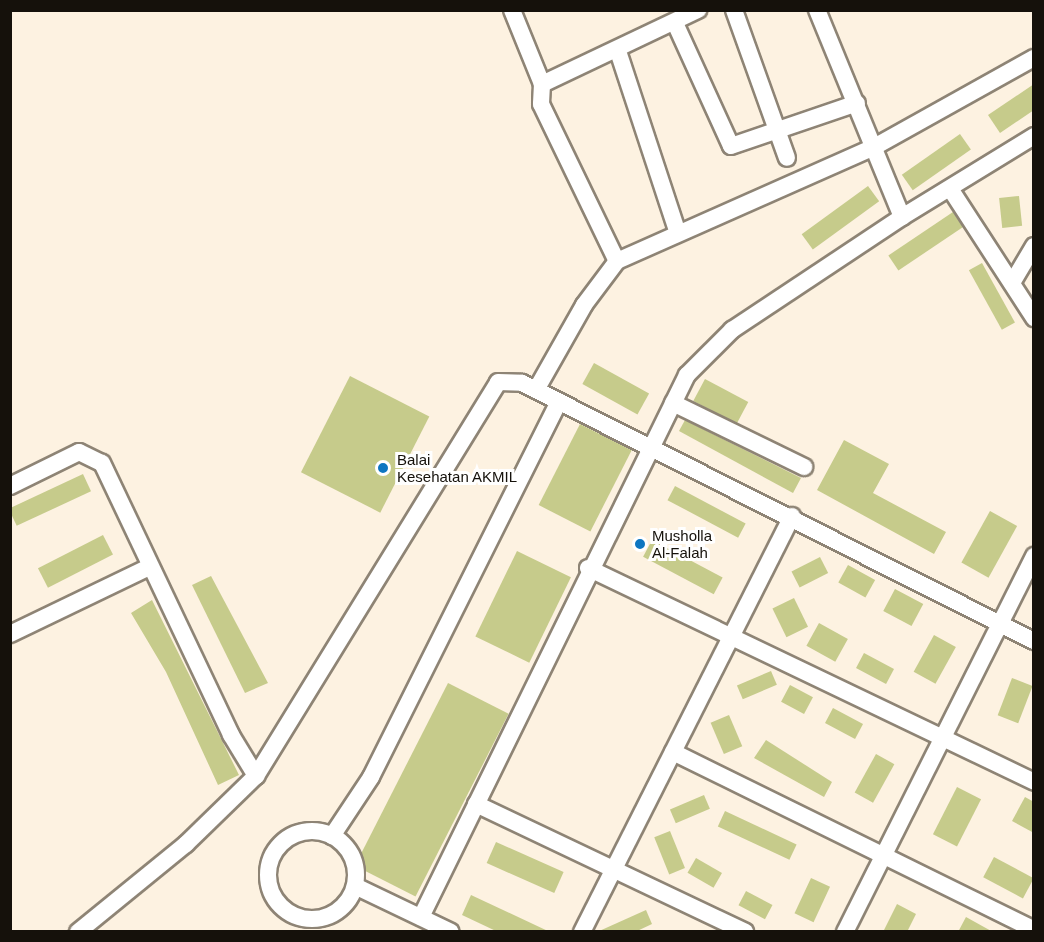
<!DOCTYPE html>
<html>
<head>
<meta charset="utf-8">
<style>
  body { margin:0 }
  #map { position:relative; width:1044px; height:942px; overflow:hidden; background:#fdf2e1; font-family:Helvetica,sans-serif }
  div>[style] { position:absolute }
  .building>* { inset:0; background:#c6cb8b; transform-origin:0 0 }
  .roads { filter:drop-shadow(2px 0 #8e8475) drop-shadow(-2px 0 #8e8475) drop-shadow(0 2px #8e8475) drop-shadow(0 -2px #8e8475) }
  .minor>* { height:16px; margin:-8px; padding:0 8px; transform-origin:8px; border-radius:8px; background:#fff }
  .minor>.ring { margin:-8px; padding:0; box-sizing:content-box; background:none; border:16px solid #fff; border-radius:50% }
  .dots>* { width:16px; height:16px; translate:-50% -50%; box-sizing:border-box; border:3px solid #fff; border-radius:50% }
  span { translate:-50% -50%; white-space:nowrap; text-align:center; line-height:1.15; -webkit-text-stroke:6px #fff; paint-order:stroke }
  .poi-label { font-size:15px; color:#15110b }
  .left { translate:0 -50%; text-align:left }
  .frame { position:absolute; inset:0; border:12px solid #15110b; pointer-events:none }
</style>
</head>
<body>
<div id="map">
  <div class="building">
    <div style="clip-path:polygon(1034px 84px,1034px 110px,1000px 133px,988px 115px)"></div>
    <div style="left:960px;top:134px;width:19px;height:71px;rotate:55deg"></div>
    <div style="left:868px;top:186px;width:19px;height:82px;rotate:54deg"></div>
    <div style="left:1019px;top:196px;width:30px;height:20px;rotate:84deg"></div>
    <div style="left:953px;top:212px;width:18px;height:78px;rotate:56deg"></div>
    <div style="left:982px;top:263px;width:68px;height:15px;rotate:61deg"></div>
    <div style="left:594px;top:363px;width:63px;height:24px;rotate:29deg"></div>
    <div style="left:350px;top:376px;width:89px;height:108px;rotate:27deg"></div>
    <div style="left:705px;top:379px;width:49px;height:25px;rotate:28deg"></div>
    <div style="clip-path:polygon(685px 420px,801px 478px,793px 493px,679px 431px)"></div>
    <div style="left:580px;top:424px;width:58px;height:91px;rotate:27deg"></div>
    <div style="clip-path:polygon(844px 440px,889px 464px,873px 493px,946px 532px,934px 554px,817px 490px)"></div>
    <div style="left:83px;top:474px;width:19px;height:82px;rotate:65deg"></div>
    <div style="left:675px;top:486px;width:80px;height:16px;rotate:28deg"></div>
    <div style="left:990px;top:511px;width:31px;height:59px;rotate:29deg"></div>
    <div style="left:103px;top:535px;width:22px;height:73px;rotate:63deg"></div>
    <div style="left:652px;top:540px;width:80px;height:19px;rotate:28deg"></div>
    <div style="left:517px;top:551px;width:60px;height:95px;rotate:26deg"></div>
    <div style="left:820px;top:557px;width:18px;height:32px;rotate:63deg"></div>
    <div style="left:848px;top:565px;width:31px;height:20px;rotate:29deg"></div>
    <div style="clip-path:polygon(211px 576px,268px 683px,245px 693px,192px 585px)"></div>
    <div style="left:895px;top:589px;width:32px;height:25px;rotate:28deg"></div>
    <div style="left:794px;top:598px;width:32px;height:24px;rotate:64deg"></div>
    <div style="clip-path:polygon(152px 600px,239px 775px,218px 785px,166px 672px,131px 613px)"></div>
    <div style="left:819px;top:623px;width:33px;height:26px;rotate:29deg"></div>
    <div style="left:934px;top:635px;width:25px;height:42px;rotate:29deg"></div>
    <div style="left:864px;top:653px;width:34px;height:17px;rotate:28deg"></div>
    <div style="left:771px;top:671px;width:15px;height:37px;rotate:67deg"></div>
    <div style="left:1012px;top:678px;width:22px;height:40px;rotate:21deg"></div>
    <div style="left:448px;top:683px;width:68px;height:205px;rotate:27deg"></div>
    <div style="left:790px;top:685px;width:26px;height:19px;rotate:28deg"></div>
    <div style="left:833px;top:708px;width:34px;height:17px;rotate:28deg"></div>
    <div style="left:729px;top:715px;width:34px;height:20px;rotate:67deg"></div>
    <div style="clip-path:polygon(766px 740px,832px 782px,824px 797px,754px 758px)"></div>
    <div style="left:876px;top:754px;width:21px;height:44px;rotate:29deg"></div>
    <div style="left:957px;top:787px;width:27px;height:53px;rotate:27deg"></div>
    <div style="left:704px;top:795px;width:15px;height:37px;rotate:67deg"></div>
    <div style="clip-path:polygon(1025px 797px,1034px 802px,1034px 833px,1012px 821px)"></div>
    <div style="left:725px;top:811px;width:79px;height:17px;rotate:25deg"></div>
    <div style="left:670px;top:831px;width:40px;height:17px;rotate:68deg"></div>
    <div style="left:496px;top:842px;width:74px;height:23px;rotate:24deg"></div>
    <div style="left:994px;top:857px;width:45px;height:23px;rotate:28deg"></div>
    <div style="left:696px;top:858px;width:30px;height:17px;rotate:30deg"></div>
    <div style="left:811px;top:878px;width:21px;height:39px;rotate:25deg"></div>
    <div style="left:746px;top:891px;width:30px;height:16px;rotate:28deg"></div>
    <div style="clip-path:polygon(471px 895px,550px 932px,498px 932px,462px 915px)"></div>
    <div style="clip-path:polygon(897px 904px,916px 914px,907px 932px,883px 932px)"></div>
    <div style="clip-path:polygon(646px 910px,652px 924px,635px 932px,597px 932px)"></div>
    <div style="clip-path:polygon(966px 917px,993px 932px,958px 932px)"></div>
  </div>
  <div class="roads">
    <div class="minor">
      <div style="left:512px;top:10px;width:80px;rotate:67.9deg"></div>
      <div style="left:542px;top:84px;width:20px;rotate:93deg"></div>
      <div style="left:541px;top:104px;width:174px;rotate:64.2deg"></div>
      <div style="left:734px;top:10px;width:157px;rotate:70.3deg"></div>
      <div style="left:675px;top:23px;width:135px;rotate:65.5deg"></div>
      <div style="left:731px;top:146px;width:133px;rotate:-18.8deg"></div>
      <div style="left:618px;top:51px;width:188px;rotate:71.8deg"></div>
      <div style="left:542px;top:84px;width:173px;rotate:-25.4deg"></div>
      <div style="left:951px;top:190px;width:153px;rotate:57deg"></div>
      <div style="left:902px;top:217px;width:155px;rotate:-31.5deg"></div>
      <div style="left:1012px;top:283px;width:43px;rotate:-59.3deg"></div>
      <div style="left:536px;top:390px;width:98px;rotate:-60.5deg"></div>
      <div style="left:584px;top:305px;width:55px;rotate:-53.1deg"></div>
      <div style="left:617px;top:261px;width:281px;rotate:-23.9deg"></div>
      <div style="left:874px;top:147px;width:183px;rotate:-29.1deg"></div>
      <div style="left:673px;top:403px;width:146px;rotate:26deg"></div>
      <div style="left:10px;top:486px;width:77px;rotate:-26.2deg"></div>
      <div style="left:79px;top:452px;width:25px;rotate:26deg"></div>
      <div style="left:102px;top:463px;width:301px;rotate:64.6deg"></div>
      <div style="left:231px;top:735px;width:48px;rotate:58.6deg"></div>
      <div style="left:588px;top:568px;width:495px;rotate:25.6deg"></div>
      <div style="left:10px;top:634px;width:154px;rotate:-25.7deg"></div>
      <div style="left:673px;top:752px;width:402px;rotate:26.2deg"></div>
      <div style="left:476px;top:804px;width:298px;rotate:25.4deg"></div>
      <div class="ring" style="left:268px;top:831px;width:72px;height:72px"></div>
      <div style="left:332px;top:836px;width:71px;rotate:-56.5deg"></div>
      <div style="left:371px;top:777px;width:420px;rotate:-63.4deg"></div>
      <div style="left:355px;top:886px;width:106px;rotate:25.6deg"></div>
      <div style="left:421px;top:917px;width:604px;rotate:-63.86deg"></div>
      <div style="left:687px;top:375px;width:64px;rotate:-45deg"></div>
      <div style="left:732px;top:330px;width:204px;rotate:-33.6deg"></div>
      <div style="left:902px;top:217px;width:224px;rotate:-112.3deg"></div>
      <div style="left:78px;top:932px;width:139px;rotate:-39.2deg"></div>
      <div style="left:186px;top:844px;width:98px;rotate:-44.2deg"></div>
      <div style="left:256px;top:776px;width:462px;rotate:-58.4deg"></div>
      <div style="left:498px;top:382px;width:24px;rotate:2deg"></div>
      <div style="left:522px;top:383px;width:573px;rotate:26.74deg"></div>
      <div style="left:582px;top:932px;width:466px;rotate:-63.2deg"></div>
      <div style="left:845px;top:932px;width:421px;rotate:-63.3deg"></div>
    </div>
  </div>
  <div class="dots">
    <div style="left:383px;top:468px;background:#0d76c1"></div>
    <div style="left:640px;top:544px;background:#0d76c1"></div>
  </div>
  <div class="poi-label">
    <span class="left" style="left:397px;top:468px">Balai<br>Kesehatan AKMIL</span>
    <span class="left" style="left:652px;top:544px">Musholla<br>Al-Falah</span>
  </div>
  <div class="frame"></div>
</div>
</body>
</html>
